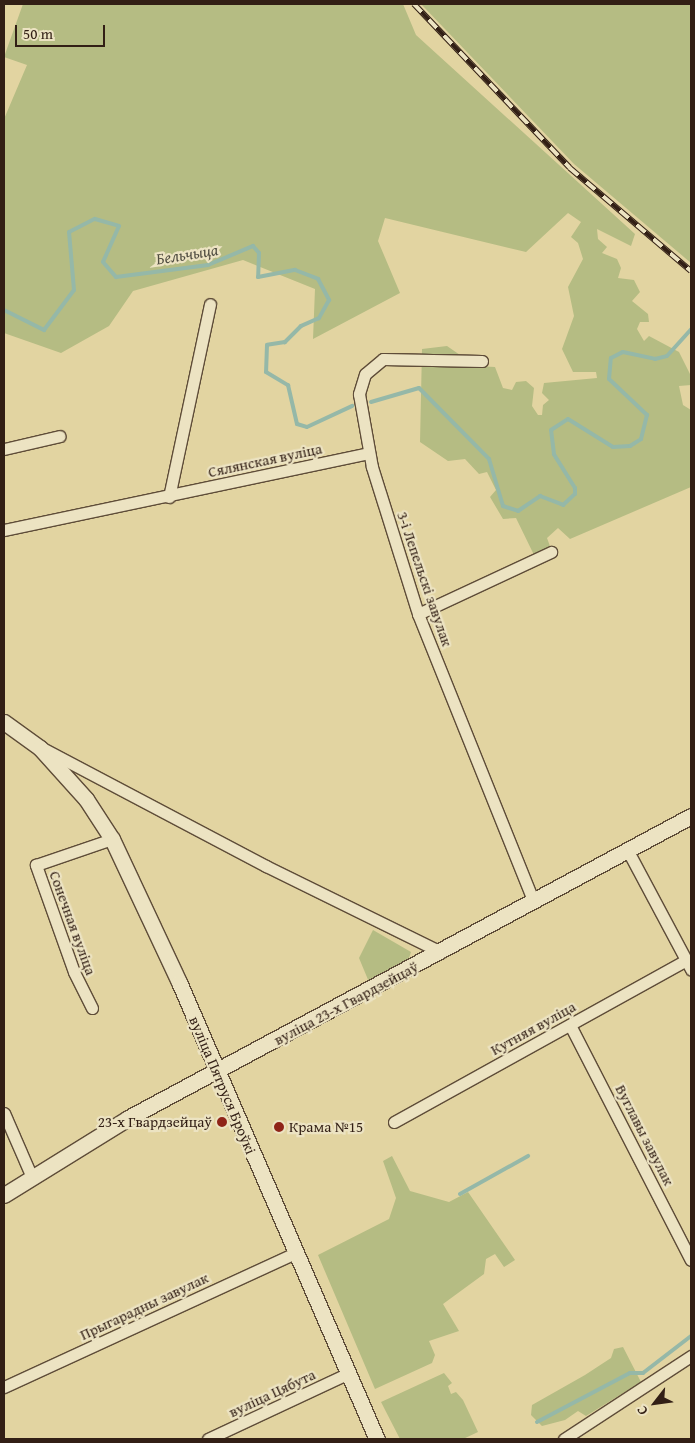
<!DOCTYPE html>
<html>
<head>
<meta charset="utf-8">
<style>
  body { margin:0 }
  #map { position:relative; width:695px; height:1443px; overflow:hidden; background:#e2d4a1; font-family:"Gentium Book Plus",serif }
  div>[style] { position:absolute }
  .green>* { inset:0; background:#b5bc83 }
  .stream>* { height:4px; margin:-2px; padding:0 2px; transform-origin:2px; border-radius:2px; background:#95b8a8 }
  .roads { filter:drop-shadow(1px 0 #5e4c38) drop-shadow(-1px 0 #5e4c38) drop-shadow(0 1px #5e4c38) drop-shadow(0 -1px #5e4c38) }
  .street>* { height:11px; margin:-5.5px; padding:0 5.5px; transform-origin:5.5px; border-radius:5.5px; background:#ece3c2 }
  .secondary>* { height:15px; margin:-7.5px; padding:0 7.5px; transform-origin:7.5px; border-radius:7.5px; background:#ece3c2 }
  .rail>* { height:5.5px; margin-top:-2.75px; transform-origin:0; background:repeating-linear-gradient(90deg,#ece3c2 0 11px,#321f15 0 22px); box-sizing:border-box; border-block:1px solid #321f15 }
  .dots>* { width:14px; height:14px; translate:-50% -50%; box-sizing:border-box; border:2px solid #ece3c2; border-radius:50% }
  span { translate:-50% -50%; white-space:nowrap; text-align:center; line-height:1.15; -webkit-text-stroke:4.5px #ece3c2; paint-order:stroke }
  .street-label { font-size:15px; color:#321f15 }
  .poi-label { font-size:15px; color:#321f15 }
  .right { translate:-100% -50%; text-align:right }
  .left { translate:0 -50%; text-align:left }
  .water-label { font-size:16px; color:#504d41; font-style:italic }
  .frame { position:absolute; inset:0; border:5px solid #321f15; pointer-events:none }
  .north { position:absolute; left:630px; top:1378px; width:50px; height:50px; -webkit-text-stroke:4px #ece3c2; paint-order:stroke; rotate:240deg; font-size:14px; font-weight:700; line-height:20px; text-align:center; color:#321f15 }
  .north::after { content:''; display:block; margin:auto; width:18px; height:22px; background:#321f15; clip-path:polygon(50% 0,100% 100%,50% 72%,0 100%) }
  .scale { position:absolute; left:15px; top:25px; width:90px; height:22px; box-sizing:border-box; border:2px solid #321f15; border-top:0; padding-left:6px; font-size:15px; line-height:18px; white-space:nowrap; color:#321f15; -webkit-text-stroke:4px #ece3c2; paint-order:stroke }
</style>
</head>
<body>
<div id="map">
  <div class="green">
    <div style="clip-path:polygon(23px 4px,403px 4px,416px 35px,635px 234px,631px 246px,597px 229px,598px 239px,607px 247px,602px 253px,617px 259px,621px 268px,618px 278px,634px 280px,640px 292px,632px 301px,648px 314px,649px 322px,640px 322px,637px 329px,644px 341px,649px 336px,679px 352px,691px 376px,691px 385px,679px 386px,683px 405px,691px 410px,691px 487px,570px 539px,558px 528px,547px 538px,551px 549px,534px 555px,516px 518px,503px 519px,490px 497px,496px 490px,487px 472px,479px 474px,465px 459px,448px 461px,420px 442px,422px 349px,447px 346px,476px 366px,495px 367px,503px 388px,512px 390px,516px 382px,526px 381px,534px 388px,532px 406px,538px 415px,542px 415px,543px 405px,549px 400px,542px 393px,544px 383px,597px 378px,596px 372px,573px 372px,562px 349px,574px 316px,568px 287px,583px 259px,578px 243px,571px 237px,581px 222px,568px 213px,526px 252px,385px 218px,378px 241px,400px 293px,313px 339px,315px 289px,243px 260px,133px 291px,109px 326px,61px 353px,4px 333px,4px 119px,27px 65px,4px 57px)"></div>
    <div style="clip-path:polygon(421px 4px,691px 4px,691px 263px,574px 164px)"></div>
    <div style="clip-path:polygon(373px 930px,411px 952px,408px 961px,369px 982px,359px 958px)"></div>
    <div style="clip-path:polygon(392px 1156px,410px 1191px,449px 1202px,468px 1192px,515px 1260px,504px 1267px,495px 1254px,486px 1259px,484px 1274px,443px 1304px,459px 1331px,429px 1341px,435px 1355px,432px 1363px,375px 1389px,318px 1255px,389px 1219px,396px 1198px,383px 1161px)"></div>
    <div style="clip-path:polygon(623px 1347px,641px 1382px,586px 1416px,578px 1411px,565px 1420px,542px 1426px,531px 1415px,532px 1405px,585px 1375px,611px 1358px,614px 1349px)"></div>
    <div style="clip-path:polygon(444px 1373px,452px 1383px,448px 1386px,451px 1394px,456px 1392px,463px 1400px,478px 1432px,463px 1439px,400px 1439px,381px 1402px)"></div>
  </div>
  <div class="stream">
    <div style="left:4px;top:310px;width:45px;rotate:26.6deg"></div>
    <div style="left:44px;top:330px;width:50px;rotate:-53.1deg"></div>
    <div style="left:74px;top:290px;width:58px;rotate:-94.9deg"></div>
    <div style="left:69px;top:232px;width:29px;rotate:-27deg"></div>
    <div style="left:95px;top:219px;width:25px;rotate:16deg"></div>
    <div style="left:119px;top:226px;width:39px;rotate:114deg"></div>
    <div style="left:103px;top:262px;width:20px;rotate:49deg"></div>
    <div style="left:116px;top:277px;width:93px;rotate:-7.4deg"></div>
    <div style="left:208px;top:265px;width:49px;rotate:-22.9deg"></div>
    <div style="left:253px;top:246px;width:9px;rotate:49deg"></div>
    <div style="left:259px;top:253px;width:24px;rotate:92deg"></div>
    <div style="left:258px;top:277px;width:38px;rotate:-11deg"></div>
    <div style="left:295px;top:270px;width:25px;rotate:21deg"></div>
    <div style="left:318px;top:279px;width:24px;rotate:62deg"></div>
    <div style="left:329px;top:300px;width:21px;rotate:119deg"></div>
    <div style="left:319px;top:318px;width:20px;rotate:156deg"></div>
    <div style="left:301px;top:326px;width:23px;rotate:135deg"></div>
    <div style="left:285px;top:342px;width:18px;rotate:171deg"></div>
    <div style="left:267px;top:345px;width:27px;rotate:92deg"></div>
    <div style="left:266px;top:372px;width:26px;rotate:31deg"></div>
    <div style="left:288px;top:385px;width:40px;rotate:77deg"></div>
    <div style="left:297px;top:424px;width:10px;rotate:17deg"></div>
    <div style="left:307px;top:427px;width:50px;rotate:-25deg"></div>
    <div style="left:371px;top:402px;width:50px;rotate:-16.3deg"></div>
    <div style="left:419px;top:388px;width:100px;rotate:45.4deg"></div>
    <div style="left:489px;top:459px;width:49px;rotate:73.4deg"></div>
    <div style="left:503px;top:506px;width:16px;rotate:18deg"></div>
    <div style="left:518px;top:511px;width:27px;rotate:-34deg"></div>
    <div style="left:540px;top:496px;width:25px;rotate:21deg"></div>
    <div style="left:563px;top:505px;width:16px;rotate:-43deg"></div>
    <div style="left:575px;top:494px;width:6px;rotate:-90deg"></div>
    <div style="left:575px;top:488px;width:40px;rotate:-122deg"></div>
    <div style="left:554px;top:454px;width:24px;rotate:-97deg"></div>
    <div style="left:551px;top:430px;width:20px;rotate:-33deg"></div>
    <div style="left:568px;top:419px;width:53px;rotate:31.9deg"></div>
    <div style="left:613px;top:447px;width:17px;rotate:-3deg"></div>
    <div style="left:630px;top:446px;width:13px;rotate:-32deg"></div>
    <div style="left:641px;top:439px;width:25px;rotate:-76deg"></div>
    <div style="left:647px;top:415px;width:52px;rotate:-136.5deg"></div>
    <div style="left:609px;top:379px;width:21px;rotate:-85deg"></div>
    <div style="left:611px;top:358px;width:13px;rotate:-27deg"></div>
    <div style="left:623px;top:352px;width:33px;rotate:12deg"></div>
    <div style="left:655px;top:359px;width:12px;rotate:-14deg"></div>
    <div style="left:667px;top:356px;width:36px;rotate:-48deg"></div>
    <div style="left:460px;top:1194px;width:78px;rotate:-29.2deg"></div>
    <div style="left:537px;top:1422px;width:105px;rotate:-27.8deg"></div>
    <div style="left:630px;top:1373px;width:13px"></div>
    <div style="left:643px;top:1373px;width:61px;rotate:-37.6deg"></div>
  </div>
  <div class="roads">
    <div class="street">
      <div style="left:482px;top:361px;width:99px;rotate:-178.8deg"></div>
      <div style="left:383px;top:359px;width:23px;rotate:140deg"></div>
      <div style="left:365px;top:374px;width:21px;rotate:107deg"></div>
      <div style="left:359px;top:394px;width:74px;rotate:79.9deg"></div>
      <div style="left:372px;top:467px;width:154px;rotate:72.6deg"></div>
      <div style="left:418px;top:614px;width:310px;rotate:68.1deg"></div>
      <div style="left:4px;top:449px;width:57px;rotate:-13.1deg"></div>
      <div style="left:169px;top:497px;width:197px;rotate:-78deg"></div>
      <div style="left:4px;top:530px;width:373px;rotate:-11.9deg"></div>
      <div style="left:418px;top:614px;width:147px;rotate:-25deg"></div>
      <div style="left:44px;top:749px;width:251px;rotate:27.8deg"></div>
      <div style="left:266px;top:866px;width:195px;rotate:26.2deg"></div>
      <div style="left:629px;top:853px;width:132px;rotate:61.9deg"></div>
      <div style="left:92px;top:1008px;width:40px;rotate:-116.6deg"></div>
      <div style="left:74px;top:972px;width:114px;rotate:-109.6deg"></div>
      <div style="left:36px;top:865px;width:80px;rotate:-18.9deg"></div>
      <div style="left:570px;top:1025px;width:264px;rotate:62.8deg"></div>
      <div style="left:4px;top:1113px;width:68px;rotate:66.5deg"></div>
      <div style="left:394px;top:1122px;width:334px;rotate:-29deg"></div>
      <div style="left:4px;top:1387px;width:321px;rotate:-24.7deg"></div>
      <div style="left:208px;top:1439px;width:156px;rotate:-25.1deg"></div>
      <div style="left:564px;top:1439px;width:152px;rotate:-33.2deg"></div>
    </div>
    <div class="secondary">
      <div style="left:4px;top:722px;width:44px;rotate:35.8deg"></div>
      <div style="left:40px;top:748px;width:69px;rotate:48deg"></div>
      <div style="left:86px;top:799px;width:48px;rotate:57deg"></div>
      <div style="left:112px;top:839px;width:158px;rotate:64.9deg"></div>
      <div style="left:179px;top:982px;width:498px;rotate:66.6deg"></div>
      <div style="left:4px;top:1195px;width:146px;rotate:-31.8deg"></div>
      <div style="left:128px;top:1118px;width:639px;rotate:-28.21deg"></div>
    </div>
  </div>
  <div class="rail">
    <div style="left:414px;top:4px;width:226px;rotate:46.4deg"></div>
    <div style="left:570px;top:168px;width:159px;rotate:40.4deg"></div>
  </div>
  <div class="dots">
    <div style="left:222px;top:1122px;background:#8f2418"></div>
    <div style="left:279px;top:1127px;background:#8f2418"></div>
  </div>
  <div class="street-label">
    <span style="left:265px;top:460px;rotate:-12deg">Сялянская вуліца</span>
    <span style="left:425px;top:579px;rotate:71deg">3-і Лепельскі завулак</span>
    <span style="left:73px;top:923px;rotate:70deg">Сонечная вуліца</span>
    <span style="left:346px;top:1003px;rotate:-28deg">вуліца 23-х Гвардзейцаў</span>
    <span style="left:533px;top:1028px;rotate:-29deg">Кутняя вуліца</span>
    <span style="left:223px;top:1085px;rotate:67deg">вуліца Пятруся Броўкі</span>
    <span style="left:645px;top:1135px;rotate:63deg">Вуглавы завулак</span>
    <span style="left:144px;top:1306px;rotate:-25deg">Прыгарадны завулак</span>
    <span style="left:272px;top:1393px;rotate:-25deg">вуліца Цябута</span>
  </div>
  <div class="poi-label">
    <span class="right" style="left:212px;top:1122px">23-х Гвардзейцаў</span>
    <span class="left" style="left:289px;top:1127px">Крама №15</span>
  </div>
  <div class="water-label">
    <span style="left:187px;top:254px;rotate:-9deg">Бельчыца</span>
  </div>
  <div class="frame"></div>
  <div class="north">С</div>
  <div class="scale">50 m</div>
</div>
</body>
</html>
